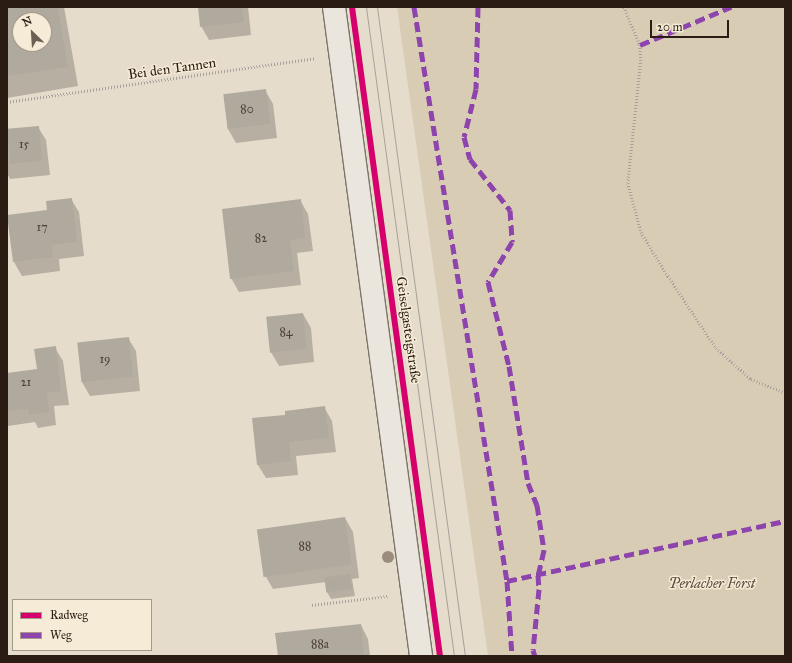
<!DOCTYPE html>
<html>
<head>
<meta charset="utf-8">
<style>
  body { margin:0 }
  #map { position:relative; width:792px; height:663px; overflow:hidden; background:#e5dccb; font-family:"IM FELL Great Primer",serif }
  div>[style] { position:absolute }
  .green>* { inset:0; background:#d9ccb5 }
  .shadow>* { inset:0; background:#0003 }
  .building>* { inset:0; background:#b0a99e; transform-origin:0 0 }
  .path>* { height:2.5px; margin-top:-1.25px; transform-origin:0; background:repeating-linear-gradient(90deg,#a6a19a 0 1px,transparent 0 3px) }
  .roads { filter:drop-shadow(1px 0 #7a746a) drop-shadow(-1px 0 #7a746a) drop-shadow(0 1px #7a746a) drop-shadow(0 -1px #7a746a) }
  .secondary>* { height:22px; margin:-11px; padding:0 11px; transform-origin:11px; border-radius:11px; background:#eae5dd }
  .tram>* { height:1px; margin:-0.5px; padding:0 0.5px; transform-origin:0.5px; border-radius:0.5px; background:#a6a19a }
  .quiet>* { height:5px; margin-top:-2.5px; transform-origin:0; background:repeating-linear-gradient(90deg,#8e44ad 0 10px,transparent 0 15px) }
  .cycleway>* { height:6px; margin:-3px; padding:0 3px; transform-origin:3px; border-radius:3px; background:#d6006c }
  .trees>* { width:12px; height:12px; margin:-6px; border-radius:50%; background:#9a8d7d }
  span { translate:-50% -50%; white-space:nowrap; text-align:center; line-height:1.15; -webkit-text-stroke:3px #f5ebd6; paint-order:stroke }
  .number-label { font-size:12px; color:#4c3f36 }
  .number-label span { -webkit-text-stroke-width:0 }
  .street-label { font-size:14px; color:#2b1c13 }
  .park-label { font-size:14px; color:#5c4d3e; font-style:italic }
  .frame { position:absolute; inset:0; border:8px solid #2b1c13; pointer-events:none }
  .legend { position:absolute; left:12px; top:599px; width:140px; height:52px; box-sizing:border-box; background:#f5ebd6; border:1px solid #a49888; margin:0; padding:5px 7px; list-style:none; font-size:12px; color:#2b1c13 }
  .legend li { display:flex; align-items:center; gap:8px; height:20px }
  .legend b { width:20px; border:1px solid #a49888 }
  .north { position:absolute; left:12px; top:12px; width:40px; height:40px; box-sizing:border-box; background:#f5ebd6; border:1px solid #a49888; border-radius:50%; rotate:335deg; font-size:11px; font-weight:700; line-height:16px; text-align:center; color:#2b1c13 }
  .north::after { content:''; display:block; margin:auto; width:14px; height:18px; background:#6c5f53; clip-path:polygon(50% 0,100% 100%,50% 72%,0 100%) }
  .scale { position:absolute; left:650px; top:20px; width:79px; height:18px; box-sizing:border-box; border:2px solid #2b1c13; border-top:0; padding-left:5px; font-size:12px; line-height:14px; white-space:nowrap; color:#2b1c13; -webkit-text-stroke:3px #f5ebd6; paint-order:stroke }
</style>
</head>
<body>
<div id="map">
  <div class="green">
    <div style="clip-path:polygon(397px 7px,785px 7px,785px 656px,488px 656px)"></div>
  </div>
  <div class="shadow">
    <div style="clip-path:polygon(evenodd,7px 7px,64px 7px,78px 86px,7px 98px,7px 7px,20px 20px,44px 20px,44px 44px,20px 44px,20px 20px)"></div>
    <div style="clip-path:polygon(199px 7px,248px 7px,251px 35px,209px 40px,201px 26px)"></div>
    <div style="clip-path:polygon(265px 90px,273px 104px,277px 138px,236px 143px,228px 129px,224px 95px)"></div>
    <div style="clip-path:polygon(38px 127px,46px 140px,50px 175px,10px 179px,7px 173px,7px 130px)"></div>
    <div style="clip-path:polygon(71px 199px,79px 212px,84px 256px,59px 259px,60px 271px,22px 276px,14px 262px,48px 210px)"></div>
    <div style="clip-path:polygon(300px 200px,308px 214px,313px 251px,297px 253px,301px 285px,239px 292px,231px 278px)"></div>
    <div style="clip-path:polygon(303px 314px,311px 328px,314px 362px,279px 366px,271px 352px)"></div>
    <div style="clip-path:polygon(128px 338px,136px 351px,140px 391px,90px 396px,82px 382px)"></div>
    <div style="clip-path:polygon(55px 348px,63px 361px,69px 405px,54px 406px,56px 425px,38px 428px,35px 422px,8px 426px,7px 374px,38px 370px)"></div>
    <div style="clip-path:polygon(324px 407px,332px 421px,336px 452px,296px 456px,298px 475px,266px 478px,258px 465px,286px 415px)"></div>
    <div style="clip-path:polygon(345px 518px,353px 532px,359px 578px,352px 579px,355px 596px,331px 599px,327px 592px,326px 582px,273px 589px,265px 575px,259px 530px)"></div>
    <div style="clip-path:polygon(361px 625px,368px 639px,370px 656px,279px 656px)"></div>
  </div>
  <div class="building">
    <div style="clip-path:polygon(evenodd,7px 7px,58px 7px,68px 67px,7px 76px,7px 7px,20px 20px,44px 20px,44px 44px,20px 44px,20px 20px)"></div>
    <div style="clip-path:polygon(198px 7px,242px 7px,244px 22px,200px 27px)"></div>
    <div style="left:266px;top:89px;width:35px;height:43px;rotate:83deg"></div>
    <div style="left:39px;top:126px;width:35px;height:32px;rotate:85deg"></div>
    <div style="clip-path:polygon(72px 198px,77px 242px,52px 245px,53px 257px,13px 262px,7px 215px,47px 210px,46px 201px)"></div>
    <div style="clip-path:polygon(301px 199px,305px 238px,290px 240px,294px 271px,230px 279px,222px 209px)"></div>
    <div style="left:303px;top:313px;width:36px;height:37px;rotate:84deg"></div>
    <div style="left:129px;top:337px;width:40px;height:52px;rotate:84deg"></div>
    <div style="clip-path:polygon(56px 346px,61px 391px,47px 393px,49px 412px,29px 415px,28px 409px,7px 411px,7px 373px,37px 369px,34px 349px)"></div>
    <div style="clip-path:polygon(325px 406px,329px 438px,289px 442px,291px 461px,257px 465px,252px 418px,285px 415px,285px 411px)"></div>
    <div style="left:345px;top:517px;width:48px;height:89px;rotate:82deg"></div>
    <div style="left:350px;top:574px;width:15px;height:26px;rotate:82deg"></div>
    <div style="clip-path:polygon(361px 624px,364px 656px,278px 656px,275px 633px)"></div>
  </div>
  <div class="path">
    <div style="left:624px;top:7px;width:41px;rotate:67.2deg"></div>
    <div style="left:640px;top:45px;width:15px;rotate:86deg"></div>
    <div style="left:641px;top:60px;width:124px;rotate:96deg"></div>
    <div style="left:628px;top:183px;width:51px;rotate:75.1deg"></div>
    <div style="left:641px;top:232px;width:52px;rotate:58.5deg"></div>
    <div style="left:668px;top:276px;width:87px;rotate:56.3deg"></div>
    <div style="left:716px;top:348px;width:47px;rotate:41.5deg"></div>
    <div style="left:751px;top:379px;width:37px;rotate:22deg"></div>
    <div style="left:7px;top:102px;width:311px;rotate:-8.1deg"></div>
    <div style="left:312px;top:605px;width:77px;rotate:-6.8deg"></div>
  </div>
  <div class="roads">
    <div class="secondary">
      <div style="left:334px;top:7px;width:655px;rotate:82.36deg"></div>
    </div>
  </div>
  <div class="tram">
    <div style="left:366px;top:7px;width:655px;rotate:82.28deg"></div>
    <div style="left:377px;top:7px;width:655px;rotate:82.28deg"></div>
  </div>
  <div class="quiet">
    <div style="left:414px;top:7px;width:581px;rotate:80.8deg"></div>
    <div style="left:507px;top:581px;width:75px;rotate:86.2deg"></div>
    <div style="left:478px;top:7px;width:82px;rotate:91.4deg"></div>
    <div style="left:476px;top:89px;width:49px;rotate:104deg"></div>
    <div style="left:464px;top:137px;width:23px;rotate:75deg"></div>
    <div style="left:470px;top:159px;width:65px;rotate:51.9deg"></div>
    <div style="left:510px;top:210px;width:32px;rotate:86deg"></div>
    <div style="left:512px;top:242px;width:47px;rotate:121deg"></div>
    <div style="left:488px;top:282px;width:87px;rotate:76deg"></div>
    <div style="left:509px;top:366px;width:119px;rotate:80.8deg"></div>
    <div style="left:528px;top:483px;width:24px;rotate:68deg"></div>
    <div style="left:537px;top:505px;width:46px;rotate:81.2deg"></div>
    <div style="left:544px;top:550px;width:26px;rotate:103deg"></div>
    <div style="left:538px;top:575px;width:14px;rotate:86deg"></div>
    <div style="left:539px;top:589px;width:61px;rotate:95.6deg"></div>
    <div style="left:533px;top:650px;width:6px;rotate:72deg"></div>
    <div style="left:640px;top:45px;width:99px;rotate:-22.7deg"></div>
    <div style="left:507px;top:581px;width:284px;rotate:-12.2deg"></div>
  </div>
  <div class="cycleway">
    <div style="left:352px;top:7px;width:655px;rotate:82.28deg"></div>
  </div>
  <div class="trees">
    <div style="left:388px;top:557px"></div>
  </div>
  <div class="number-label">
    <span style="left:247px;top:110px">80</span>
    <span style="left:24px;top:145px">15</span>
    <span style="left:42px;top:228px">17</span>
    <span style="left:261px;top:239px">82</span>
    <span style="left:286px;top:333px">84</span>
    <span style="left:105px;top:360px">19</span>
    <span style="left:26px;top:383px">21</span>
    <span style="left:305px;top:547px">88</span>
    <span style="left:320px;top:645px">88a</span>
  </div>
  <div class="street-label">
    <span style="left:172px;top:69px;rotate:-8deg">Bei den Tannen</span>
    <span style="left:408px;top:330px;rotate:82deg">Geiselgasteigstraße</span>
  </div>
  <div class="park-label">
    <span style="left:712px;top:584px">Perlacher Forst</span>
  </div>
  <div class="frame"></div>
  <ul class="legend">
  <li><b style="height:5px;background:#d6006c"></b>Radweg</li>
  <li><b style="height:5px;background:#8e44ad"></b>Weg</li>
  </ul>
  <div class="north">N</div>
  <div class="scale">20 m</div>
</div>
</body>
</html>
